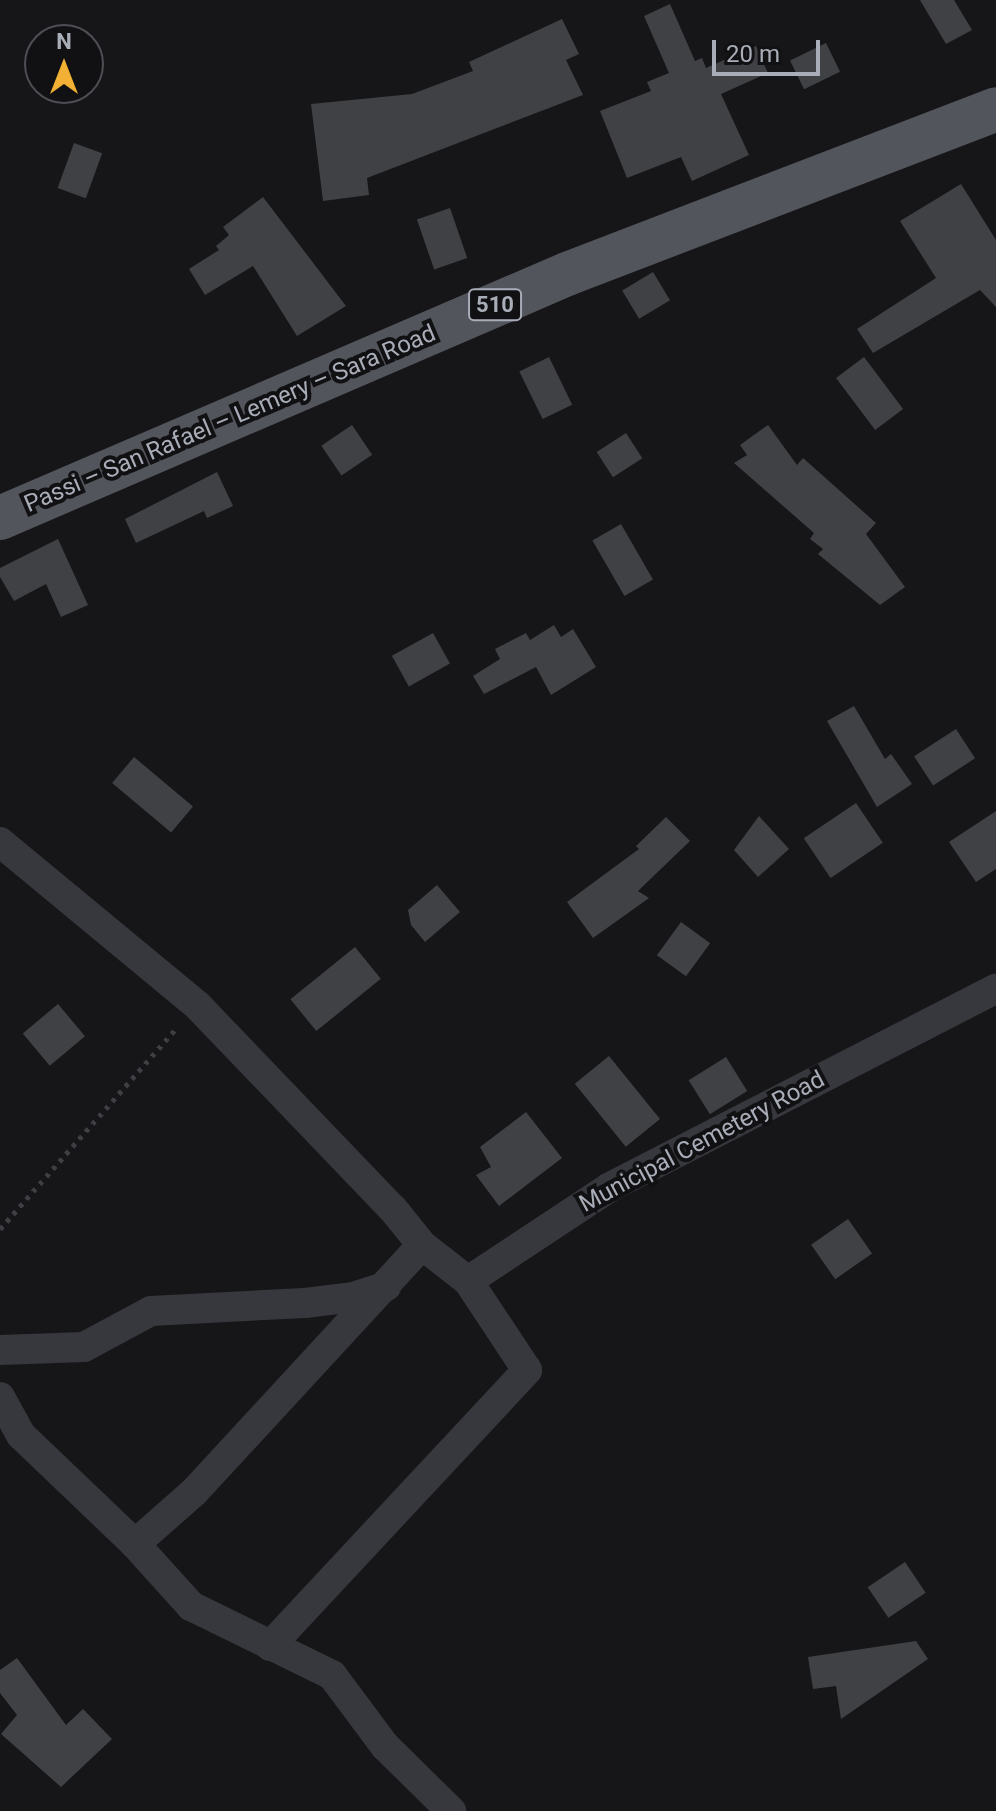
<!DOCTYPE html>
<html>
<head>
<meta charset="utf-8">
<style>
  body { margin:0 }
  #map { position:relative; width:996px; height:1811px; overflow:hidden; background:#161618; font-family:Roboto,sans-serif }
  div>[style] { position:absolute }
  .building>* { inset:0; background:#404145; transform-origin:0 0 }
  .path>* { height:5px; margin-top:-2.5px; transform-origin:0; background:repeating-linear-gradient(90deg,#3d3f44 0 4px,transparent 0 10px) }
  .minor>* { height:30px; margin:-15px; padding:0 15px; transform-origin:15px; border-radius:15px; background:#37383d }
  .primary>* { height:44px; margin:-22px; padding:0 22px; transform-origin:22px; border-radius:22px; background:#53555c }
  span { translate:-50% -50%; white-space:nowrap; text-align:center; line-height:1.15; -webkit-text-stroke:8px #111113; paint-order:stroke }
  .shield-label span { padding:2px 6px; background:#111113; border:2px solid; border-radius:6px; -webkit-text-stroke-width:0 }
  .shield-label { font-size:22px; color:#a8adb8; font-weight:700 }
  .street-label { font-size:24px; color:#a8adb8 }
  .north { position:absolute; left:24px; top:24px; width:80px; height:80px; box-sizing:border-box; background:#111113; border:2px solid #4d4f55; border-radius:50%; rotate:0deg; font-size:22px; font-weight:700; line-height:32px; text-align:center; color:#a8adb8 }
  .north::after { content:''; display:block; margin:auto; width:28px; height:36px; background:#f2b134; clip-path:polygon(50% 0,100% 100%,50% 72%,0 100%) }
  .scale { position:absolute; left:712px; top:40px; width:108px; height:36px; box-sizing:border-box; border:4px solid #a8adb8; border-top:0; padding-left:10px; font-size:24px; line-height:28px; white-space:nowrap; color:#a8adb8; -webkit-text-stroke:6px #111113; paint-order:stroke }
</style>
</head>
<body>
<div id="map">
  <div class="building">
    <div style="clip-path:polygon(920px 0,954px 0,972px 30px,946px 44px)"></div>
    <div style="clip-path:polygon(670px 4px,695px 61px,702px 58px,706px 68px,756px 46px,768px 73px,721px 94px,749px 155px,692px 181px,681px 157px,627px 178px,600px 111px,651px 91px,647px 82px,669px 73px,644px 16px)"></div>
    <div style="clip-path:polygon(562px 19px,579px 54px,566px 60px,583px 95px,367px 178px,369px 195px,323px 201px,311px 104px,412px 94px,473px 71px,469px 62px)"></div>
    <div style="left:826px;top:43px;width:32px;height:40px;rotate:64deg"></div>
    <div style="left:74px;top:143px;width:30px;height:48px;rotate:20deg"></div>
    <div style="clip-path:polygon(961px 184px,996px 240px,996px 307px,980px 290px,873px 353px,857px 329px,936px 278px,900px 221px)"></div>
    <div style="clip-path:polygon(263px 197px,346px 306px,297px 336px,253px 266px,205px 295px,189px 269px,219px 250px,216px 246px,229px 235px,223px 227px)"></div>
    <div style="left:450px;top:208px;width:53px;height:35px;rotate:71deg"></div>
    <div style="left:653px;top:272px;width:33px;height:36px;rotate:59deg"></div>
    <div style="left:549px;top:357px;width:53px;height:33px;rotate:64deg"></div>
    <div style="left:864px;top:357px;width:65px;height:35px;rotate:53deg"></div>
    <div style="left:352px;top:425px;width:36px;height:37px;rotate:56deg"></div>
    <div style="clip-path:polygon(768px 425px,797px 465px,803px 458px,876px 523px,866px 534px,905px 587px,880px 605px,818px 554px,823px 549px,810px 539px,814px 533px,734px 463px,747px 455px,740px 445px)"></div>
    <div style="left:626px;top:433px;width:30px;height:35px;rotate:57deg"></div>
    <div style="clip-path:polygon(217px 472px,233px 506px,207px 518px,204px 511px,136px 543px,125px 519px)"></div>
    <div style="left:621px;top:524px;width:64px;height:33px;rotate:60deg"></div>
    <div style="clip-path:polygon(58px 539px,88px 605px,61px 617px,46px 584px,14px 601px,0 577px,0 568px)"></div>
    <div style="clip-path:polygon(554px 625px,561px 637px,573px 629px,596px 667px,551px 695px,536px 667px,484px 694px,473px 676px,500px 659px,495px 649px,526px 633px,530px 640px)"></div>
    <div style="left:433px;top:633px;width:35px;height:47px;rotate:61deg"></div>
    <div style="clip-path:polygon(854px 706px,885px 759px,891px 754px,912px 784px,877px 807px,827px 721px)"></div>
    <div style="left:956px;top:729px;width:35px;height:50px;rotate:57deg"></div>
    <div style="left:134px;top:757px;width:77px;height:34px;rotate:40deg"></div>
    <div style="left:856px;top:803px;width:48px;height:63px;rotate:56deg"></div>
    <div style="clip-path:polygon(996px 811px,996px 869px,976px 882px,949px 842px)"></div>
    <div style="clip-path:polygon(759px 816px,789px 849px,758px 877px,734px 850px)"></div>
    <div style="clip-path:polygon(666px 817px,690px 841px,638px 891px,649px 898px,593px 938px,567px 902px,639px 849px,636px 846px)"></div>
    <div style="clip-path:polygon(437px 885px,460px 912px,425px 942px,411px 925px,408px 910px)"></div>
    <div style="left:681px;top:922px;width:36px;height:41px;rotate:36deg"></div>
    <div style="left:355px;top:947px;width:41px;height:83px;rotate:51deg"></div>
    <div style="left:58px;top:1004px;width:42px;height:46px;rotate:50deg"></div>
    <div style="left:609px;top:1056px;width:81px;height:44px;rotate:51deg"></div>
    <div style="left:726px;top:1057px;width:40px;height:44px;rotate:58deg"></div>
    <div style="clip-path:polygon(526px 1112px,562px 1158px,499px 1206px,476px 1175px,491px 1167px,480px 1147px)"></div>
    <div style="left:848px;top:1219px;width:42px;height:45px;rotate:55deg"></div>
    <div style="left:905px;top:1562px;width:37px;height:45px;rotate:56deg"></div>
    <div style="clip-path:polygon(916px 1641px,928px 1659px,841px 1719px,836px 1686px,813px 1689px,808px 1657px)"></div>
    <div style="clip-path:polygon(17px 1658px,66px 1725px,83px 1709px,112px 1739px,61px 1787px,1px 1734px,17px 1715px,0 1693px,0 1670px)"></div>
  </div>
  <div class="path">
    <div style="left:0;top:1229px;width:265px;rotate:-48.7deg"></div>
  </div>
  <div class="minor">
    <div style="left:0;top:842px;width:257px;rotate:39.6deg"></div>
    <div style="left:198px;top:1006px;width:281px;rotate:46.2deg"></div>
    <div style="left:393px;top:1209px;width:46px;rotate:51.1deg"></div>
    <div style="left:422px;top:1245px;width:336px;rotate:132.7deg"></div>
    <div style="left:194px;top:1492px;width:79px;rotate:138.6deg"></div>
    <div style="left:135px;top:1544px;width:84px;rotate:47.9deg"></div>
    <div style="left:191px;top:1606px;width:157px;rotate:26.1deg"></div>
    <div style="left:332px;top:1675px;width:89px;rotate:53.3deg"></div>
    <div style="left:385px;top:1746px;width:93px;rotate:44.6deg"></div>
    <div style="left:422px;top:1245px;width:58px;rotate:38deg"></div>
    <div style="left:468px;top:1281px;width:170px;rotate:-33.5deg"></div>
    <div style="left:610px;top:1187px;width:434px;rotate:-27.2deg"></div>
    <div style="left:0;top:1350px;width:84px;rotate:-2deg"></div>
    <div style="left:84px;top:1347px;width:76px;rotate:-28.2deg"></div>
    <div style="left:151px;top:1311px;width:154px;rotate:-3deg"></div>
    <div style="left:305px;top:1303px;width:48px;rotate:-7.1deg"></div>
    <div style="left:353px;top:1297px;width:35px;rotate:-18deg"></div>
    <div style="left:0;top:1397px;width:43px;rotate:61.1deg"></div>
    <div style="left:21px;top:1435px;width:158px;rotate:43.7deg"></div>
    <div style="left:270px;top:1646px;width:377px;rotate:-47deg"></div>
    <div style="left:527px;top:1370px;width:107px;rotate:-123.5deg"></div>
  </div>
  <div class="primary">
    <div style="left:0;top:518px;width:617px;rotate:-23.28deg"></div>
    <div style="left:567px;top:274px;width:460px;rotate:-21deg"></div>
  </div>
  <div class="shield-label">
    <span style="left:495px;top:305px">510</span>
  </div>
  <div class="street-label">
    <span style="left:230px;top:419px;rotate:-23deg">Passi – San Rafael – Lemery – Sara Road</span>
    <span style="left:702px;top:1142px;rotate:-28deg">Municipal Cemetery Road</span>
  </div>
  <div class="north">N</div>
  <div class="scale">20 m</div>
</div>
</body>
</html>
